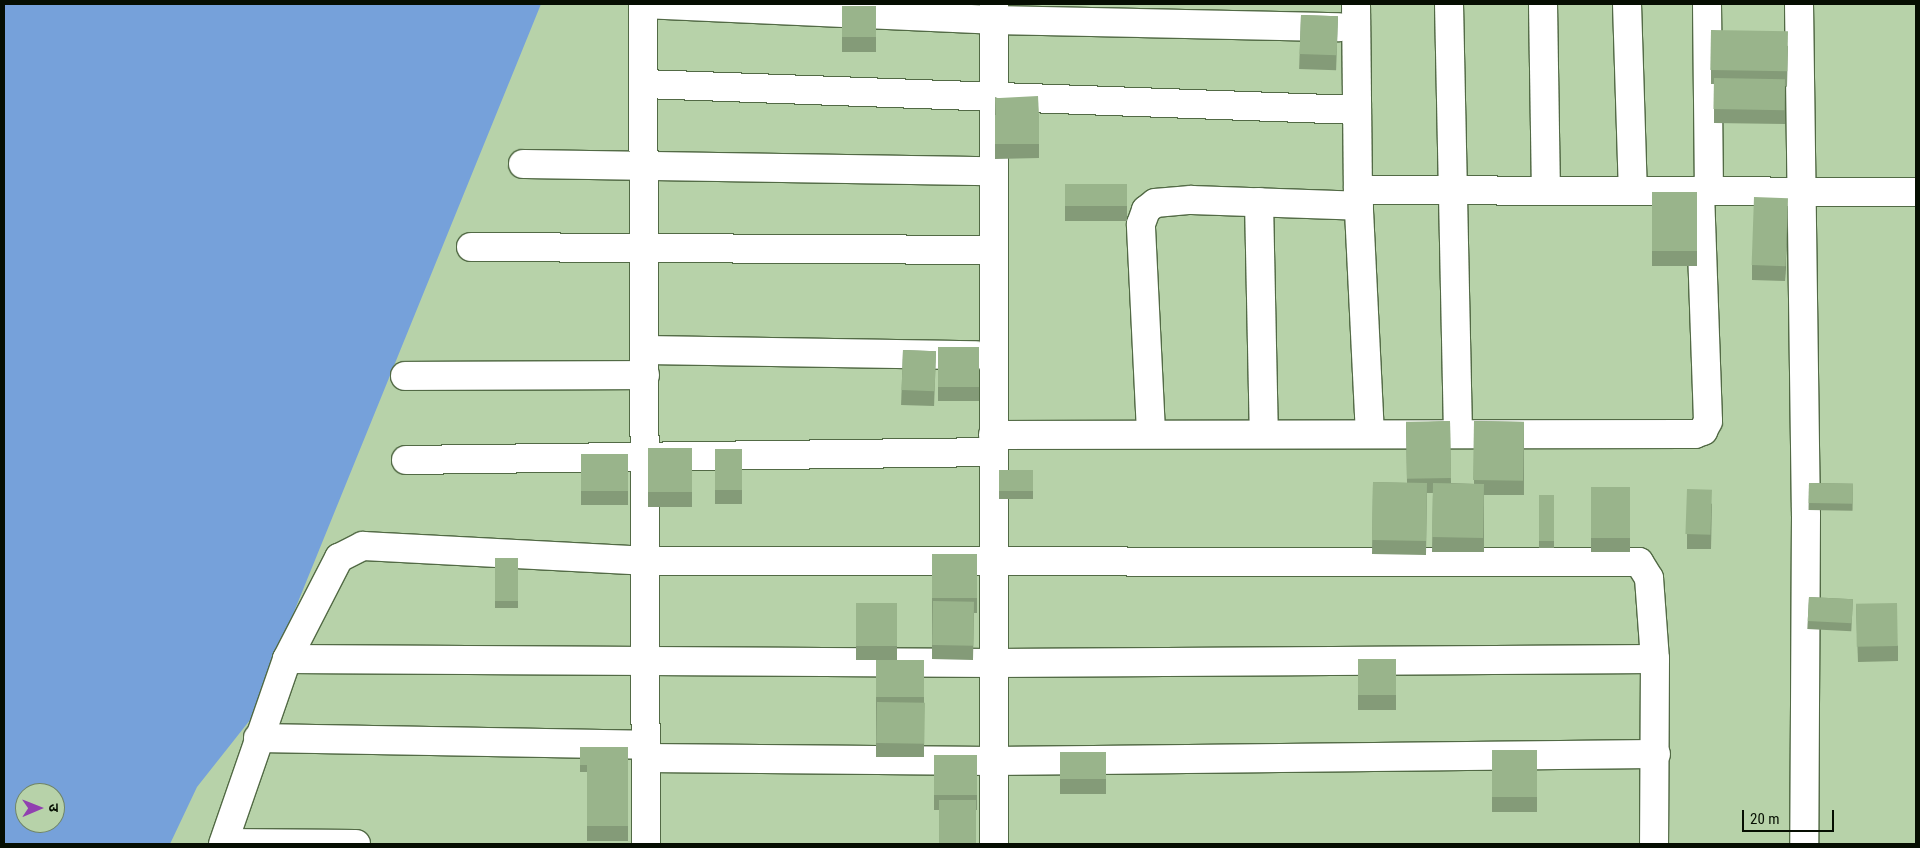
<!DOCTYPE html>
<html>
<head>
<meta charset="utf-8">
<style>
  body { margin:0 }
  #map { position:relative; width:1920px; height:848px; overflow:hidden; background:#b7d2a9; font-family:"Roboto Condensed","Noto Sans Devanagari",sans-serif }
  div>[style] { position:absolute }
  .water>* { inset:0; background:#76a1da }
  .roads { filter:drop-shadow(1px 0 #526a45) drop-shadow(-1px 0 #526a45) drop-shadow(0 1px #526a45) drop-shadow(0 -1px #526a45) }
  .minor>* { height:28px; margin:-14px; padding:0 14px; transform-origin:14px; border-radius:14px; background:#fff }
  .wall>* { inset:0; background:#849b78; transform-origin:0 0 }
  .shaded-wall>* { inset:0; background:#6b7e61 }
  .building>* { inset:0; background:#99b48b; transform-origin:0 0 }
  span { translate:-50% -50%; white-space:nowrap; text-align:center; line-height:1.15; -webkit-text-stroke:4px #b7d2a9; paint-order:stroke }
  .frame { position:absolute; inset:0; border:5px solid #060e02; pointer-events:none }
  .north { position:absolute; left:15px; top:783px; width:50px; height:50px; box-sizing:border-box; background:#b7d2a9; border:1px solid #708466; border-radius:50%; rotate:89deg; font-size:14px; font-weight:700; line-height:20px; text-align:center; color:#060e02 }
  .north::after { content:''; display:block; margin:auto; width:18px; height:22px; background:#9140b0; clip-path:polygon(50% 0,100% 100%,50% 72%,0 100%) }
  .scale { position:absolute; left:1742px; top:810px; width:92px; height:22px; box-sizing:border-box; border:2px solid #060e02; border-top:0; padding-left:6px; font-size:15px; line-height:18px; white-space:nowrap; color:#060e02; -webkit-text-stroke:4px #b7d2a9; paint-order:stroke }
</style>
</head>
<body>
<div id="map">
  <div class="water">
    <div style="clip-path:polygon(evenodd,4px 4px,541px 4px,250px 720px,197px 787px,170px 844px,4px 844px,4px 4px,25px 793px,55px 793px,55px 823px,25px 823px,25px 793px)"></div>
  </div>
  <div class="roads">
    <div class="minor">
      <div style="left:643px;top:4px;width:840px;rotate:89.8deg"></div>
      <div style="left:643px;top:4px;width:350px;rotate:2.6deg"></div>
      <div style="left:993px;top:20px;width:346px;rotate:1.2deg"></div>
      <div style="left:994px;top:4px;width:840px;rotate:90deg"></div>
      <div style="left:1356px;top:4px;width:186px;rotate:89.4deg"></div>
      <div style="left:1358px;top:190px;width:558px;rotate:0.21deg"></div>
      <div style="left:1449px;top:4px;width:429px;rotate:88.8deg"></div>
      <div style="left:1543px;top:4px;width:186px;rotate:89.1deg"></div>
      <div style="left:1627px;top:4px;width:186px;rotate:88.2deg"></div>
      <div style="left:1707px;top:4px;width:187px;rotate:89.4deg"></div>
      <div style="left:1799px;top:4px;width:511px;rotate:89.22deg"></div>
      <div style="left:1806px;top:515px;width:329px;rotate:90.3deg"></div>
      <div style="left:644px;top:84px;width:711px;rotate:2.09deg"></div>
      <div style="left:523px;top:164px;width:470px;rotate:0.9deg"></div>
      <div style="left:1358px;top:190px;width:242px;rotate:87.2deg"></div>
      <div style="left:1259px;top:202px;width:230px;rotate:88.8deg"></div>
      <div style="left:471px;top:247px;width:522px;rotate:0.33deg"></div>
      <div style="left:645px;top:350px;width:331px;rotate:0.9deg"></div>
      <div style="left:405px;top:376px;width:240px;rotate:-0.2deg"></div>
      <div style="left:1151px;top:432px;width:208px;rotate:-92.8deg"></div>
      <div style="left:1141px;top:224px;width:15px;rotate:-70deg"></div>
      <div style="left:1146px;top:210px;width:11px;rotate:-38deg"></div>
      <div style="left:1155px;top:203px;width:36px;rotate:-5deg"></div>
      <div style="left:1191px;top:200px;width:168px;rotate:2deg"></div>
      <div style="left:993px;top:435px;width:702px;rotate:-0.08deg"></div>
      <div style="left:1695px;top:434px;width:9px;rotate:-21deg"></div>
      <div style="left:1703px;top:431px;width:11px;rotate:-63deg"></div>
      <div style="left:1708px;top:421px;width:231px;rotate:-92deg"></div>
      <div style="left:406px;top:460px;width:586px;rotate:-0.78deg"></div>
      <div style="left:287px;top:659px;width:707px;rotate:0.32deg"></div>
      <div style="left:994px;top:663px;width:661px;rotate:-0.35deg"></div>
      <div style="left:258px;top:738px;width:388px;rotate:1deg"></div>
      <div style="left:646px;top:758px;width:346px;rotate:0.5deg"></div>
      <div style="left:992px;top:761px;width:664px;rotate:-0.6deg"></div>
      <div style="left:224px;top:843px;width:132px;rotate:0.4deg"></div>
      <div style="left:223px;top:844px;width:196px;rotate:-70.9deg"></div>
      <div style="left:287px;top:659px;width:114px;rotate:-62.8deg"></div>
      <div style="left:339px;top:558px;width:27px;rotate:-27deg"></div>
      <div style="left:363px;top:546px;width:282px;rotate:3deg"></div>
      <div style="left:645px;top:561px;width:994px;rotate:0.06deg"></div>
      <div style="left:1639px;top:562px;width:19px;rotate:58deg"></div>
      <div style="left:1649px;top:578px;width:81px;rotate:85.8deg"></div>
      <div style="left:1655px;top:659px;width:185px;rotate:90.3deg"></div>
    </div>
  </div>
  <div class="wall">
    <div style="left:842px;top:6px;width:34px;height:46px"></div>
    <div style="left:1301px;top:15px;width:37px;height:54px;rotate:2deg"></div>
    <div style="clip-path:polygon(1711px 30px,1788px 46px,1787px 87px,1785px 86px,1785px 124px,1714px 123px,1714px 84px,1711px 84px)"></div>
    <div style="clip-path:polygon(995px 97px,1039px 115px,1039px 158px,995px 159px)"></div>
    <div style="left:1127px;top:184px;width:37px;height:62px;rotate:90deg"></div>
    <div style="left:1652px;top:192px;width:45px;height:74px"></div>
    <div style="clip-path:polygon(1788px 212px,1785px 281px,1752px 280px,1752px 265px)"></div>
    <div style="left:938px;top:347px;width:41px;height:54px"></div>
    <div style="left:903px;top:350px;width:33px;height:55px;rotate:2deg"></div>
    <div style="clip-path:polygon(1450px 421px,1451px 483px,1474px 484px,1474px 421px,1524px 422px,1524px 495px,1484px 495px,1484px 552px,1432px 552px,1433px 493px,1427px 493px,1426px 555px,1372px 554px,1373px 482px,1407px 483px,1406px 423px)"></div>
    <div style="left:648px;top:448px;width:44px;height:59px"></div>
    <div style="left:715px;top:449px;width:27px;height:55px"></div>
    <div style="left:581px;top:454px;width:47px;height:51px"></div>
    <div style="left:999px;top:470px;width:34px;height:29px"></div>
    <div style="left:1809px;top:483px;width:44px;height:27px;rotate:1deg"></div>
    <div style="left:1591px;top:487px;width:39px;height:65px"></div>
    <div style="clip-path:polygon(1687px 489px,1712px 504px,1711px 549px,1687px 549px)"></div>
    <div style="left:1539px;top:495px;width:15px;height:53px"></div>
    <div style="clip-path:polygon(977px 554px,977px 613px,974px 613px,973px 660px,932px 659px,932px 598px)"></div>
    <div style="left:518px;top:558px;width:50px;height:23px;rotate:90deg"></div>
    <div style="left:1809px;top:597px;width:44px;height:32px;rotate:3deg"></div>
    <div style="left:856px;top:603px;width:41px;height:57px"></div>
    <div style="clip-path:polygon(1856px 604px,1898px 646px,1898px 661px,1858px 662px)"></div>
    <div style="left:1358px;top:659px;width:38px;height:51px"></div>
    <div style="left:876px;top:660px;width:48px;height:97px"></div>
    <div style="clip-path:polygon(580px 747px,628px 772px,628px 841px,587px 841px,587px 772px,580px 772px)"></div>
    <div style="left:1537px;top:750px;width:62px;height:45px;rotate:90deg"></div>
    <div style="left:1060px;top:752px;width:46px;height:42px"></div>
    <div style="left:934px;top:755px;width:43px;height:55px"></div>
  </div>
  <div class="shaded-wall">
    <div style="clip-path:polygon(1788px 198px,1788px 212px,1785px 281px,1785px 267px)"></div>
  </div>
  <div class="building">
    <div style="left:842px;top:6px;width:34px;height:31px"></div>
    <div style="left:1301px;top:15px;width:37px;height:39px;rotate:2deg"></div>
    <div style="left:1711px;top:30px;width:77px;height:40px;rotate:1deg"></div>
    <div style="left:1714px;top:78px;width:71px;height:31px;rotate:1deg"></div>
    <div style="left:1038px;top:96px;width:19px;height:43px;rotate:87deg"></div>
    <div style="left:1039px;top:115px;width:29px;height:44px;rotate:90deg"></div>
    <div style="left:1127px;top:184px;width:22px;height:62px;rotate:90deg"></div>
    <div style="left:1652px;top:192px;width:45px;height:59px"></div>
    <div style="left:1754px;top:197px;width:34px;height:68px;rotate:2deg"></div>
    <div style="left:938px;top:347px;width:41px;height:40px"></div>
    <div style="left:903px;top:350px;width:33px;height:40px;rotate:2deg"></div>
    <div style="left:1450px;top:421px;width:57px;height:44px;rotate:89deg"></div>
    <div style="left:1474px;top:421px;width:50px;height:59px;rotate:1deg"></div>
    <div style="left:648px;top:448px;width:44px;height:44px"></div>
    <div style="left:715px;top:449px;width:27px;height:41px"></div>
    <div style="left:581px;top:454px;width:47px;height:37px"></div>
    <div style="left:999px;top:470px;width:34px;height:21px"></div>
    <div style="left:1373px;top:482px;width:54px;height:58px;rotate:1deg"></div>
    <div style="left:1433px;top:483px;width:51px;height:54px;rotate:1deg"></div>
    <div style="left:1809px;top:483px;width:44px;height:20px;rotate:1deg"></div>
    <div style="left:1591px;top:487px;width:39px;height:51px"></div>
    <div style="left:1687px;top:489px;width:25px;height:45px;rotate:2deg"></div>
    <div style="left:1539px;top:495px;width:15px;height:46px"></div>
    <div style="left:932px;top:554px;width:45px;height:44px"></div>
    <div style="left:518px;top:558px;width:43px;height:23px;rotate:90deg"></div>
    <div style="left:1809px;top:597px;width:44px;height:24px;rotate:3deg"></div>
    <div style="left:933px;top:601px;width:41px;height:44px;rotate:1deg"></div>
    <div style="left:856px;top:603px;width:41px;height:43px"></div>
    <div style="left:1897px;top:603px;width:43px;height:41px;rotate:89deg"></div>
    <div style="left:1358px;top:659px;width:38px;height:36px"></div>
    <div style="left:876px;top:660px;width:48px;height:37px"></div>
    <div style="left:877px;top:702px;width:48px;height:41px;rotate:1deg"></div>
    <div style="left:580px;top:747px;width:48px;height:18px"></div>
    <div style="left:1537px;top:750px;width:47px;height:45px;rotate:90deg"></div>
    <div style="left:1060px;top:752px;width:46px;height:27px"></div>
    <div style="left:934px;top:755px;width:43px;height:40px"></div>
    <div style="left:628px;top:765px;width:61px;height:41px;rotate:90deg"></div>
    <div style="left:939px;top:800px;width:37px;height:44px"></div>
  </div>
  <div class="frame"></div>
  <div class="north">उ</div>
  <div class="scale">20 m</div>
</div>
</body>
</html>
